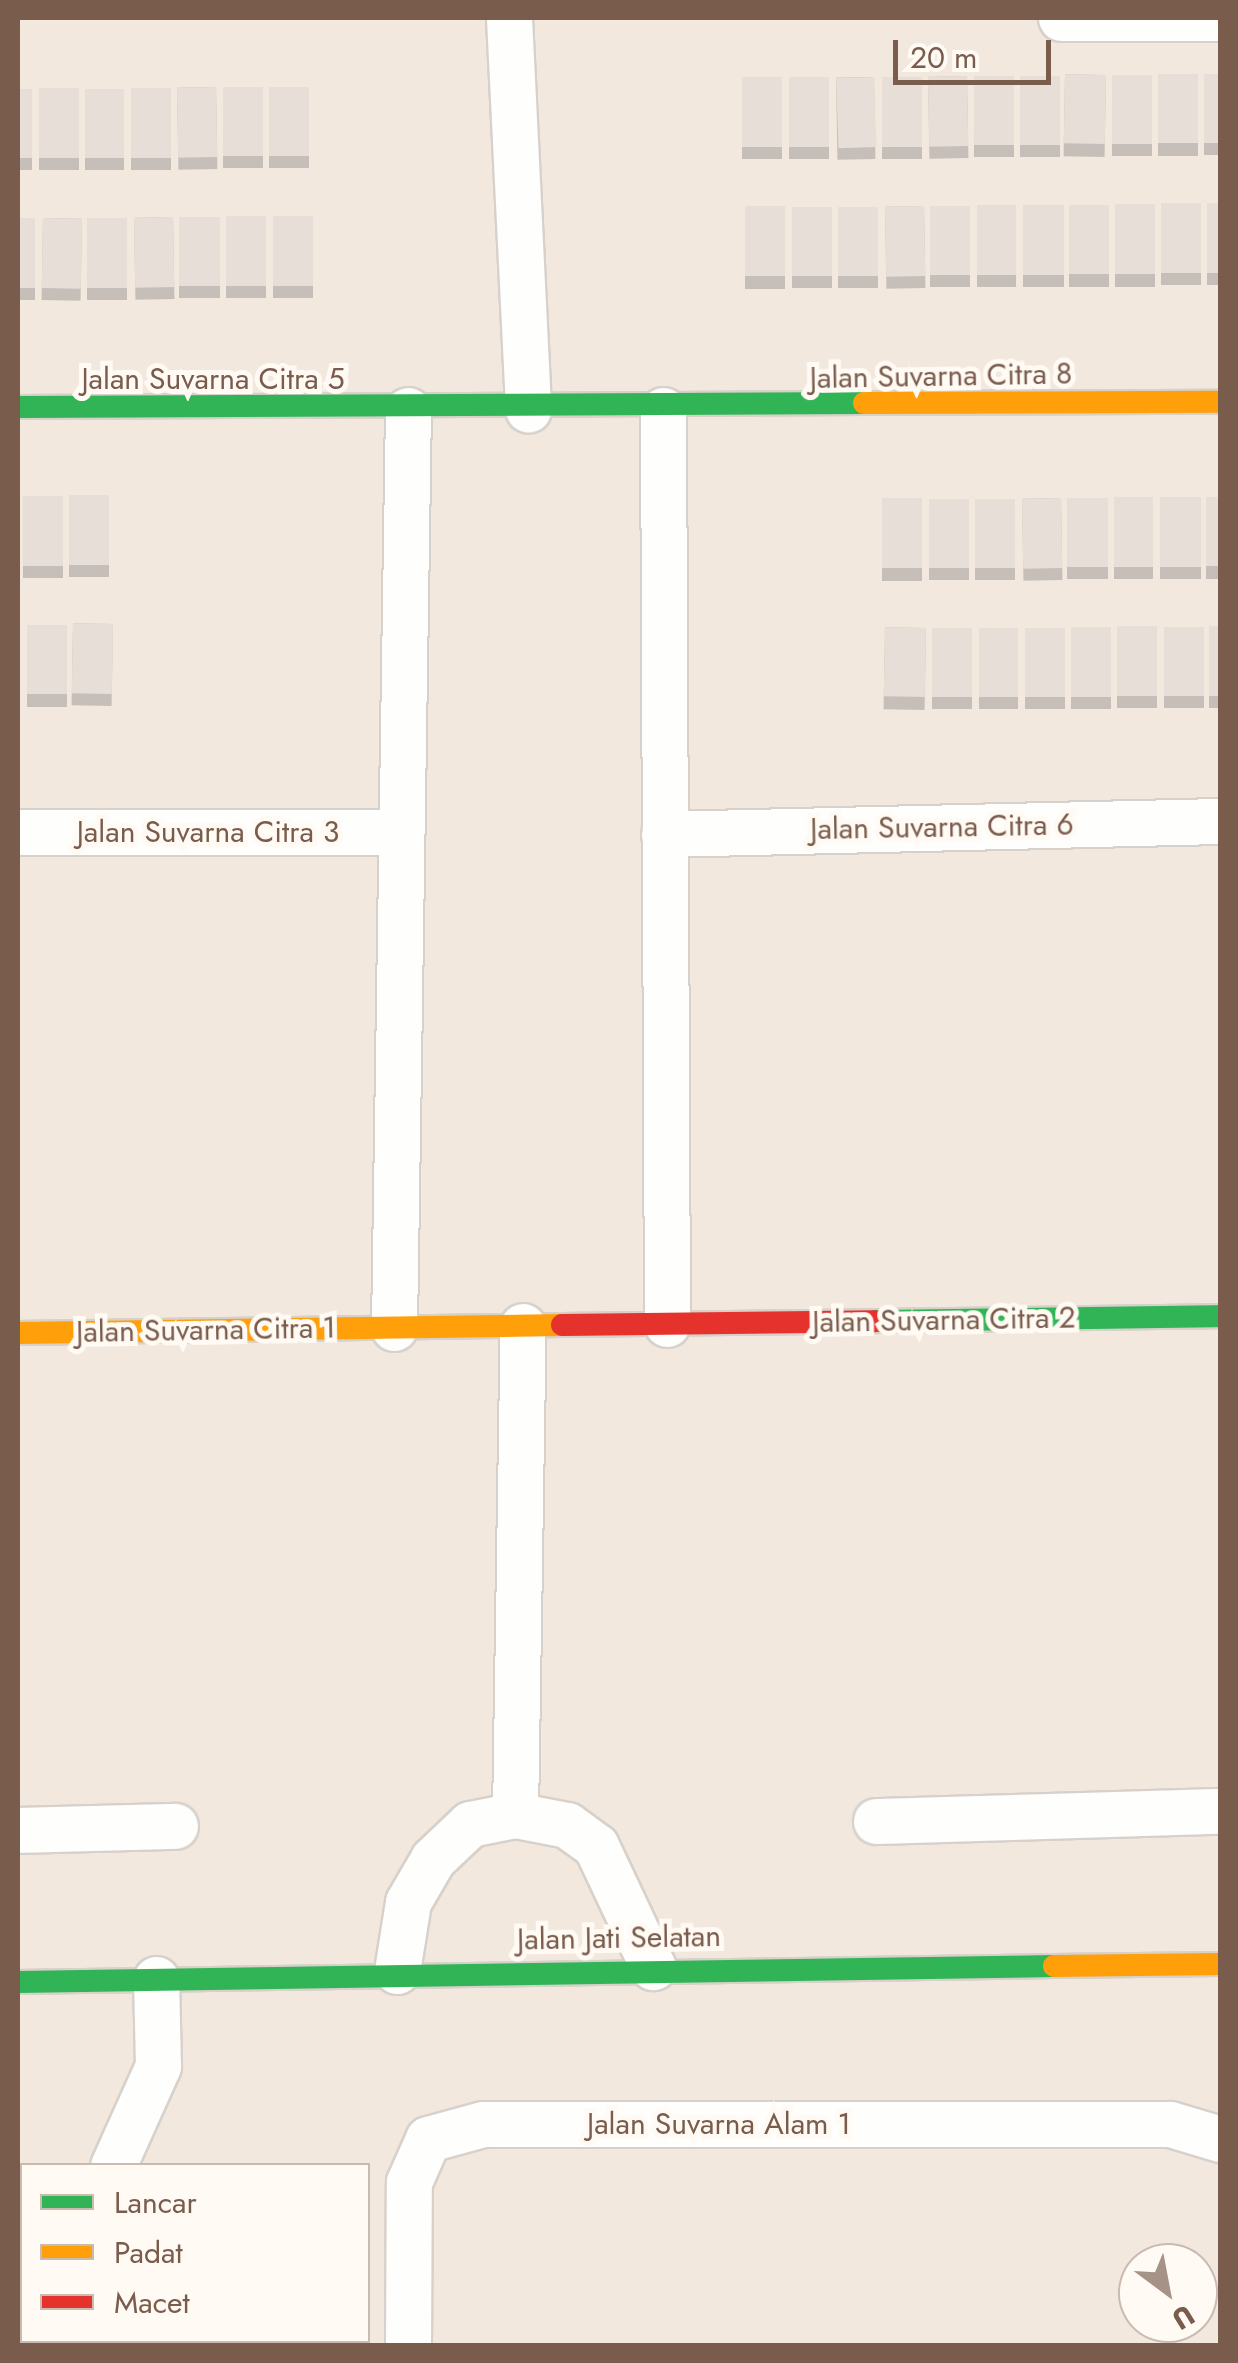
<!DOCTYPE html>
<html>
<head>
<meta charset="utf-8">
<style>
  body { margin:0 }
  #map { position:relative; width:1238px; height:2363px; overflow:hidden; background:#f9f5f0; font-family:Jost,sans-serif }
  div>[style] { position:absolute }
  .residential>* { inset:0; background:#f2e8de }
  .roads { filter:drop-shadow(2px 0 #d7d1cb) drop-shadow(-2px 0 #d7d1cb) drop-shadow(0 2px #d7d1cb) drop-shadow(0 -2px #d7d1cb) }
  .street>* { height:45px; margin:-22.5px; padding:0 22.5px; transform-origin:22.5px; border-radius:22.5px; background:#fefefd }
  .fast>* { height:22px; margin:-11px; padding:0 11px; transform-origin:11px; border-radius:11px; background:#30b455 }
  .slow>* { height:22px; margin:-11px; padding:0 11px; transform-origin:11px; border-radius:11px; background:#ff9f0a }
  .jam>* { height:22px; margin:-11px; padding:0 11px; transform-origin:11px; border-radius:11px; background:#e5322d }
  .wall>* { inset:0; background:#c6bfb9; transform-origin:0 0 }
  .building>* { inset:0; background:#e6ded7; transform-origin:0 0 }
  span { translate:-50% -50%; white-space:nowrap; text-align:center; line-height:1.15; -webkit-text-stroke:10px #fffaf3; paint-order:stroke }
  .street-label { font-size:30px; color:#7a5c4d }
  .frame { position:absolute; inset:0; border:20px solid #7a5c4d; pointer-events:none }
  .legend { position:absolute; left:20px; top:2163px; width:350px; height:180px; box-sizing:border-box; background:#fffaf3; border:2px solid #cabbb1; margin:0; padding:12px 18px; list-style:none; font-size:30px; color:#7a5c4d }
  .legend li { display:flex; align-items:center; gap:20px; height:50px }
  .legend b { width:50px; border:2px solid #cabbb1 }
  .north { position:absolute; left:1118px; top:2243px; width:100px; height:100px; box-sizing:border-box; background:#fffaf3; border:2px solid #cabbb1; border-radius:50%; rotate:148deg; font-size:28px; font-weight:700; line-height:40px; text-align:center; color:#7a5c4d }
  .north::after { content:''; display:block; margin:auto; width:35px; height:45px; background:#a69286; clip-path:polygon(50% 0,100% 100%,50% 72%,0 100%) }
  .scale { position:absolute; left:893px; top:40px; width:158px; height:45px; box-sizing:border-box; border:5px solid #7a5c4d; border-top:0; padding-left:12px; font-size:30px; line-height:35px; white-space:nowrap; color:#7a5c4d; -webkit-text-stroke:8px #fffaf3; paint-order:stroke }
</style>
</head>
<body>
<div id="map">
  <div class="residential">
    <div style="clip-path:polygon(evenodd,18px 18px,1220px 18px,1220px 2345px,18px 2345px,18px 18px,22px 2166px,368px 2166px,368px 2340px,22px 2340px,22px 2166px,18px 18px,1138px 2263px,1198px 2263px,1198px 2323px,1138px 2323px,1138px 2263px)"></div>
  </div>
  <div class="roads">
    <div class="street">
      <div style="left:509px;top:18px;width:392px;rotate:87.2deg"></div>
      <div style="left:1061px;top:18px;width:159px"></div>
      <div style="left:663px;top:410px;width:914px;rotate:89.75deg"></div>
      <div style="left:18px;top:832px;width:380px"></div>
      <div style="left:664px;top:834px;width:556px;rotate:-1.34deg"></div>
      <div style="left:394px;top:1328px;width:918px;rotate:-89.13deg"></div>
      <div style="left:515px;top:1815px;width:489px;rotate:-89.1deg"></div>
      <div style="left:876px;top:1821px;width:344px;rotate:-1.7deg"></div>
      <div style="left:18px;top:1830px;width:157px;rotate:-1.5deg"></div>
      <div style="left:397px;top:1971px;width:70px;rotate:-80.9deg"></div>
      <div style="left:408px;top:1902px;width:50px;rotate:-59.8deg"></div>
      <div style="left:433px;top:1859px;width:51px;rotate:-43.4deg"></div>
      <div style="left:470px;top:1824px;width:46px;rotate:-11.3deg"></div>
      <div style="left:515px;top:1815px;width:53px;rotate:10.9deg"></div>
      <div style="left:567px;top:1825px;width:36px;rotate:36deg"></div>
      <div style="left:596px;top:1846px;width:134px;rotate:64.8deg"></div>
      <div style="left:113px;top:2166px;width:110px;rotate:-65.8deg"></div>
      <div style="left:158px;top:2066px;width:87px;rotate:-91.3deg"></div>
      <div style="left:18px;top:2332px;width:14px;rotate:86deg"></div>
      <div style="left:84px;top:2346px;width:6px;rotate:-81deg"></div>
      <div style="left:408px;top:2346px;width:164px;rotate:-89.7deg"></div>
      <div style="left:409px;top:2182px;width:47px;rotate:-66.2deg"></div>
      <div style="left:428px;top:2139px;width:57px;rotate:-15.3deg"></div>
      <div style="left:483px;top:2124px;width:687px"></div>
      <div style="left:1170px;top:2124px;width:52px;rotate:16.7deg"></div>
    </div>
    <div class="fast">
      <div style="left:18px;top:407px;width:846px;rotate:-0.27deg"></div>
      <div style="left:875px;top:1321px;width:345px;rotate:-0.8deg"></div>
      <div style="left:18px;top:1982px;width:1036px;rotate:-0.88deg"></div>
    </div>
    <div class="slow">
      <div style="left:864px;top:403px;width:356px;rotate:-0.2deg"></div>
      <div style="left:18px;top:1333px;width:544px;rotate:-0.84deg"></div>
      <div style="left:1054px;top:1966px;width:166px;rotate:-0.7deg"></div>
    </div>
    <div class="jam">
      <div style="left:562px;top:1325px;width:313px;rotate:-0.7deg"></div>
    </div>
  </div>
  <div class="wall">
    <div style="left:1198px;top:74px;width:82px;height:40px;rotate:90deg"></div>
    <div style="left:1204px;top:74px;width:16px;height:81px"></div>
    <div style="left:1106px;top:75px;width:82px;height:41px;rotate:91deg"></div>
    <div style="left:1112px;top:75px;width:40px;height:81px"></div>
    <div style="left:967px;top:76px;width:82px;height:39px;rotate:89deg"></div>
    <div style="left:974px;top:76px;width:40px;height:81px"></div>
    <div style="left:1020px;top:76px;width:40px;height:81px"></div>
    <div style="left:782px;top:77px;width:82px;height:40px;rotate:90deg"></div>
    <div style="left:789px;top:77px;width:40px;height:82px"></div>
    <div style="left:874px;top:77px;width:82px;height:38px;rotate:89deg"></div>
    <div style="left:882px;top:77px;width:40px;height:82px"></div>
    <div style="left:216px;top:87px;width:82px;height:39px;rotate:89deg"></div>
    <div style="left:223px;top:87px;width:40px;height:81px"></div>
    <div style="left:269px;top:87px;width:40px;height:81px"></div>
    <div style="left:79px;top:88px;width:82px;height:40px;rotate:90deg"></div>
    <div style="left:131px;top:88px;width:40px;height:82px"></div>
    <div style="left:18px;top:89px;width:14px;height:81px"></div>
    <div style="left:85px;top:89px;width:39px;height:81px"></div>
    <div style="left:1201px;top:203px;width:82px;height:40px;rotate:90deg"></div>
    <div style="left:1207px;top:203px;width:13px;height:82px"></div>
    <div style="left:1115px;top:204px;width:40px;height:83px"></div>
    <div style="left:977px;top:205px;width:39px;height:82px"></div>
    <div style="left:1023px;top:205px;width:41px;height:82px"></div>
    <div style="left:1069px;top:205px;width:40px;height:82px"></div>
    <div style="left:785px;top:206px;width:83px;height:40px;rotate:90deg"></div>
    <div style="left:924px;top:206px;width:82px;height:39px;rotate:89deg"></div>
    <div style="left:930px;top:206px;width:40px;height:81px"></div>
    <div style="left:792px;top:207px;width:40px;height:81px"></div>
    <div style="left:838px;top:207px;width:40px;height:81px"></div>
    <div style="left:226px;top:216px;width:40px;height:82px"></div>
    <div style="left:313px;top:216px;width:82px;height:40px;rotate:90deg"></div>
    <div style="left:173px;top:217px;width:82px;height:39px;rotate:89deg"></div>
    <div style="left:179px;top:217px;width:41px;height:81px"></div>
    <div style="left:18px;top:218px;width:17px;height:82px"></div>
    <div style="left:43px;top:218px;width:39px;height:82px;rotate:1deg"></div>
    <div style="left:87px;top:218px;width:40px;height:82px"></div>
    <div style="left:109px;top:495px;width:82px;height:40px;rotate:90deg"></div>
    <div style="left:23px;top:496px;width:40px;height:82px"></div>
    <div style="left:1114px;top:497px;width:39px;height:82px"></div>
    <div style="left:1160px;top:497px;width:41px;height:82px"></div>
    <div style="left:1206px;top:497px;width:14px;height:82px"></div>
    <div style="left:922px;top:498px;width:83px;height:40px;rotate:90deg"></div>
    <div style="left:1061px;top:498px;width:82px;height:39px;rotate:89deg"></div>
    <div style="left:1067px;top:498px;width:41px;height:81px"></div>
    <div style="left:929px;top:499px;width:40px;height:81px"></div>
    <div style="left:975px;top:499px;width:40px;height:81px"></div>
    <div style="left:113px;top:624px;width:82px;height:40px;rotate:91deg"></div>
    <div style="left:67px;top:625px;width:82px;height:40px;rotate:90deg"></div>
    <div style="left:1157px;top:626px;width:82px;height:40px;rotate:90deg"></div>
    <div style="left:1209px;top:626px;width:11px;height:82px"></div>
    <div style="left:1071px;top:627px;width:40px;height:82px"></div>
    <div style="left:1164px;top:627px;width:40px;height:81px"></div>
    <div style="left:926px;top:628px;width:82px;height:41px;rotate:91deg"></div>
    <div style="left:932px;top:628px;width:40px;height:81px"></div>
    <div style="left:1018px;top:628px;width:81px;height:39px;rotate:90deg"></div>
    <div style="left:1025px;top:628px;width:40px;height:81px"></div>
  </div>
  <div class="building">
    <div style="left:1198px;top:74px;width:69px;height:40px;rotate:90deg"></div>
    <div style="left:1204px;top:74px;width:16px;height:69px"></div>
    <div style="left:1106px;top:75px;width:69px;height:41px;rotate:91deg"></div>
    <div style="left:1112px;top:75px;width:40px;height:69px"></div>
    <div style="left:967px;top:76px;width:70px;height:39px;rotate:89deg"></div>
    <div style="left:974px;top:76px;width:40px;height:69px"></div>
    <div style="left:1020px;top:76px;width:40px;height:69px"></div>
    <div style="left:782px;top:77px;width:70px;height:40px;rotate:90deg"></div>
    <div style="left:789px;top:77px;width:40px;height:70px"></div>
    <div style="left:874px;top:77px;width:70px;height:38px;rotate:88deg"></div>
    <div style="left:882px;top:77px;width:40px;height:70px"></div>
    <div style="left:216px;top:87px;width:70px;height:39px;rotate:89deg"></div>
    <div style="left:223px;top:87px;width:40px;height:69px"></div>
    <div style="left:269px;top:87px;width:40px;height:69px"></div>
    <div style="left:79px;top:88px;width:70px;height:40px;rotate:90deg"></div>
    <div style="left:131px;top:88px;width:40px;height:70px"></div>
    <div style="left:18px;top:89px;width:14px;height:69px"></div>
    <div style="left:85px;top:89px;width:39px;height:69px"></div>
    <div style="left:1201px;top:203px;width:70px;height:40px;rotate:90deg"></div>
    <div style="left:1207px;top:203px;width:13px;height:70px"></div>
    <div style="left:1115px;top:204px;width:40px;height:70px"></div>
    <div style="left:977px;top:205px;width:39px;height:70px"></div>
    <div style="left:1023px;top:205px;width:41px;height:70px"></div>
    <div style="left:1069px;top:205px;width:40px;height:69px"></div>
    <div style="left:785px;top:206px;width:70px;height:40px;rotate:90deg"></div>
    <div style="left:924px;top:206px;width:70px;height:39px;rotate:89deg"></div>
    <div style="left:930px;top:206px;width:40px;height:69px"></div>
    <div style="left:792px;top:207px;width:40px;height:69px"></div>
    <div style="left:838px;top:207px;width:40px;height:69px"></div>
    <div style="left:226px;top:216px;width:40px;height:70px"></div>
    <div style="left:313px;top:216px;width:70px;height:40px;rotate:90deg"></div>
    <div style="left:173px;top:217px;width:70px;height:39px;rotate:89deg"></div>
    <div style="left:179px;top:217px;width:41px;height:69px"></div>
    <div style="left:18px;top:218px;width:17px;height:70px"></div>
    <div style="left:43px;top:218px;width:39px;height:70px;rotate:1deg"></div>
    <div style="left:87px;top:218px;width:40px;height:70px"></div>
    <div style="left:109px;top:495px;width:70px;height:40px;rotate:90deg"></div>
    <div style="left:23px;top:496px;width:40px;height:70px"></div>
    <div style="left:1114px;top:497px;width:39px;height:70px"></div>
    <div style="left:1160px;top:497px;width:41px;height:70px"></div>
    <div style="left:1206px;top:497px;width:14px;height:69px"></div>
    <div style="left:922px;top:498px;width:70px;height:40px;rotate:90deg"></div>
    <div style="left:1061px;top:498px;width:70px;height:39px;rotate:89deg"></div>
    <div style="left:1067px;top:498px;width:41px;height:69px"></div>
    <div style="left:929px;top:499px;width:40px;height:69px"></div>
    <div style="left:975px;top:499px;width:40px;height:69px"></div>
    <div style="left:113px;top:624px;width:70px;height:40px;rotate:91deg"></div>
    <div style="left:18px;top:625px;width:2px;height:70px"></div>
    <div style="left:67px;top:625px;width:69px;height:40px;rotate:90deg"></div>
    <div style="left:1157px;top:626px;width:70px;height:40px;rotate:90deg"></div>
    <div style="left:1209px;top:626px;width:11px;height:70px"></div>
    <div style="left:1071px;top:627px;width:40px;height:70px"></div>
    <div style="left:1164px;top:627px;width:40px;height:69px"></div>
    <div style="left:926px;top:628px;width:69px;height:41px;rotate:91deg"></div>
    <div style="left:932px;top:628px;width:40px;height:69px"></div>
    <div style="left:1018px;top:628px;width:69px;height:39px;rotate:90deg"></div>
    <div style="left:1025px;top:628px;width:40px;height:69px"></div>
  </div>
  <div class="street-label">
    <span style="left:941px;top:376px;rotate:-1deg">Jalan Suvarna Citra 8</span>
    <span style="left:213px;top:379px">Jalan Suvarna Citra 5</span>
    <span style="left:942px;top:827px;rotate:-1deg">Jalan Suvarna Citra 6</span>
    <span style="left:208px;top:832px">Jalan Suvarna Citra 3</span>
    <span style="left:944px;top:1320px;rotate:-1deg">Jalan Suvarna Citra 2</span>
    <span style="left:206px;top:1330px;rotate:-1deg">Jalan Suvarna Citra 1</span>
    <span style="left:619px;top:1938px;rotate:-1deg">Jalan Jati Selatan</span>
    <span style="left:719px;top:2124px">Jalan Suvarna Alam 1</span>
  </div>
  <div class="frame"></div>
  <ul class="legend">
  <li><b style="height:12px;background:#30b455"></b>Lancar</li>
  <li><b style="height:12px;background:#ff9f0a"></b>Padat</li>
  <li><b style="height:12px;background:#e5322d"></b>Macet</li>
  </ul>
  <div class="north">U</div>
  <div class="scale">20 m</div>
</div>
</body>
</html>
